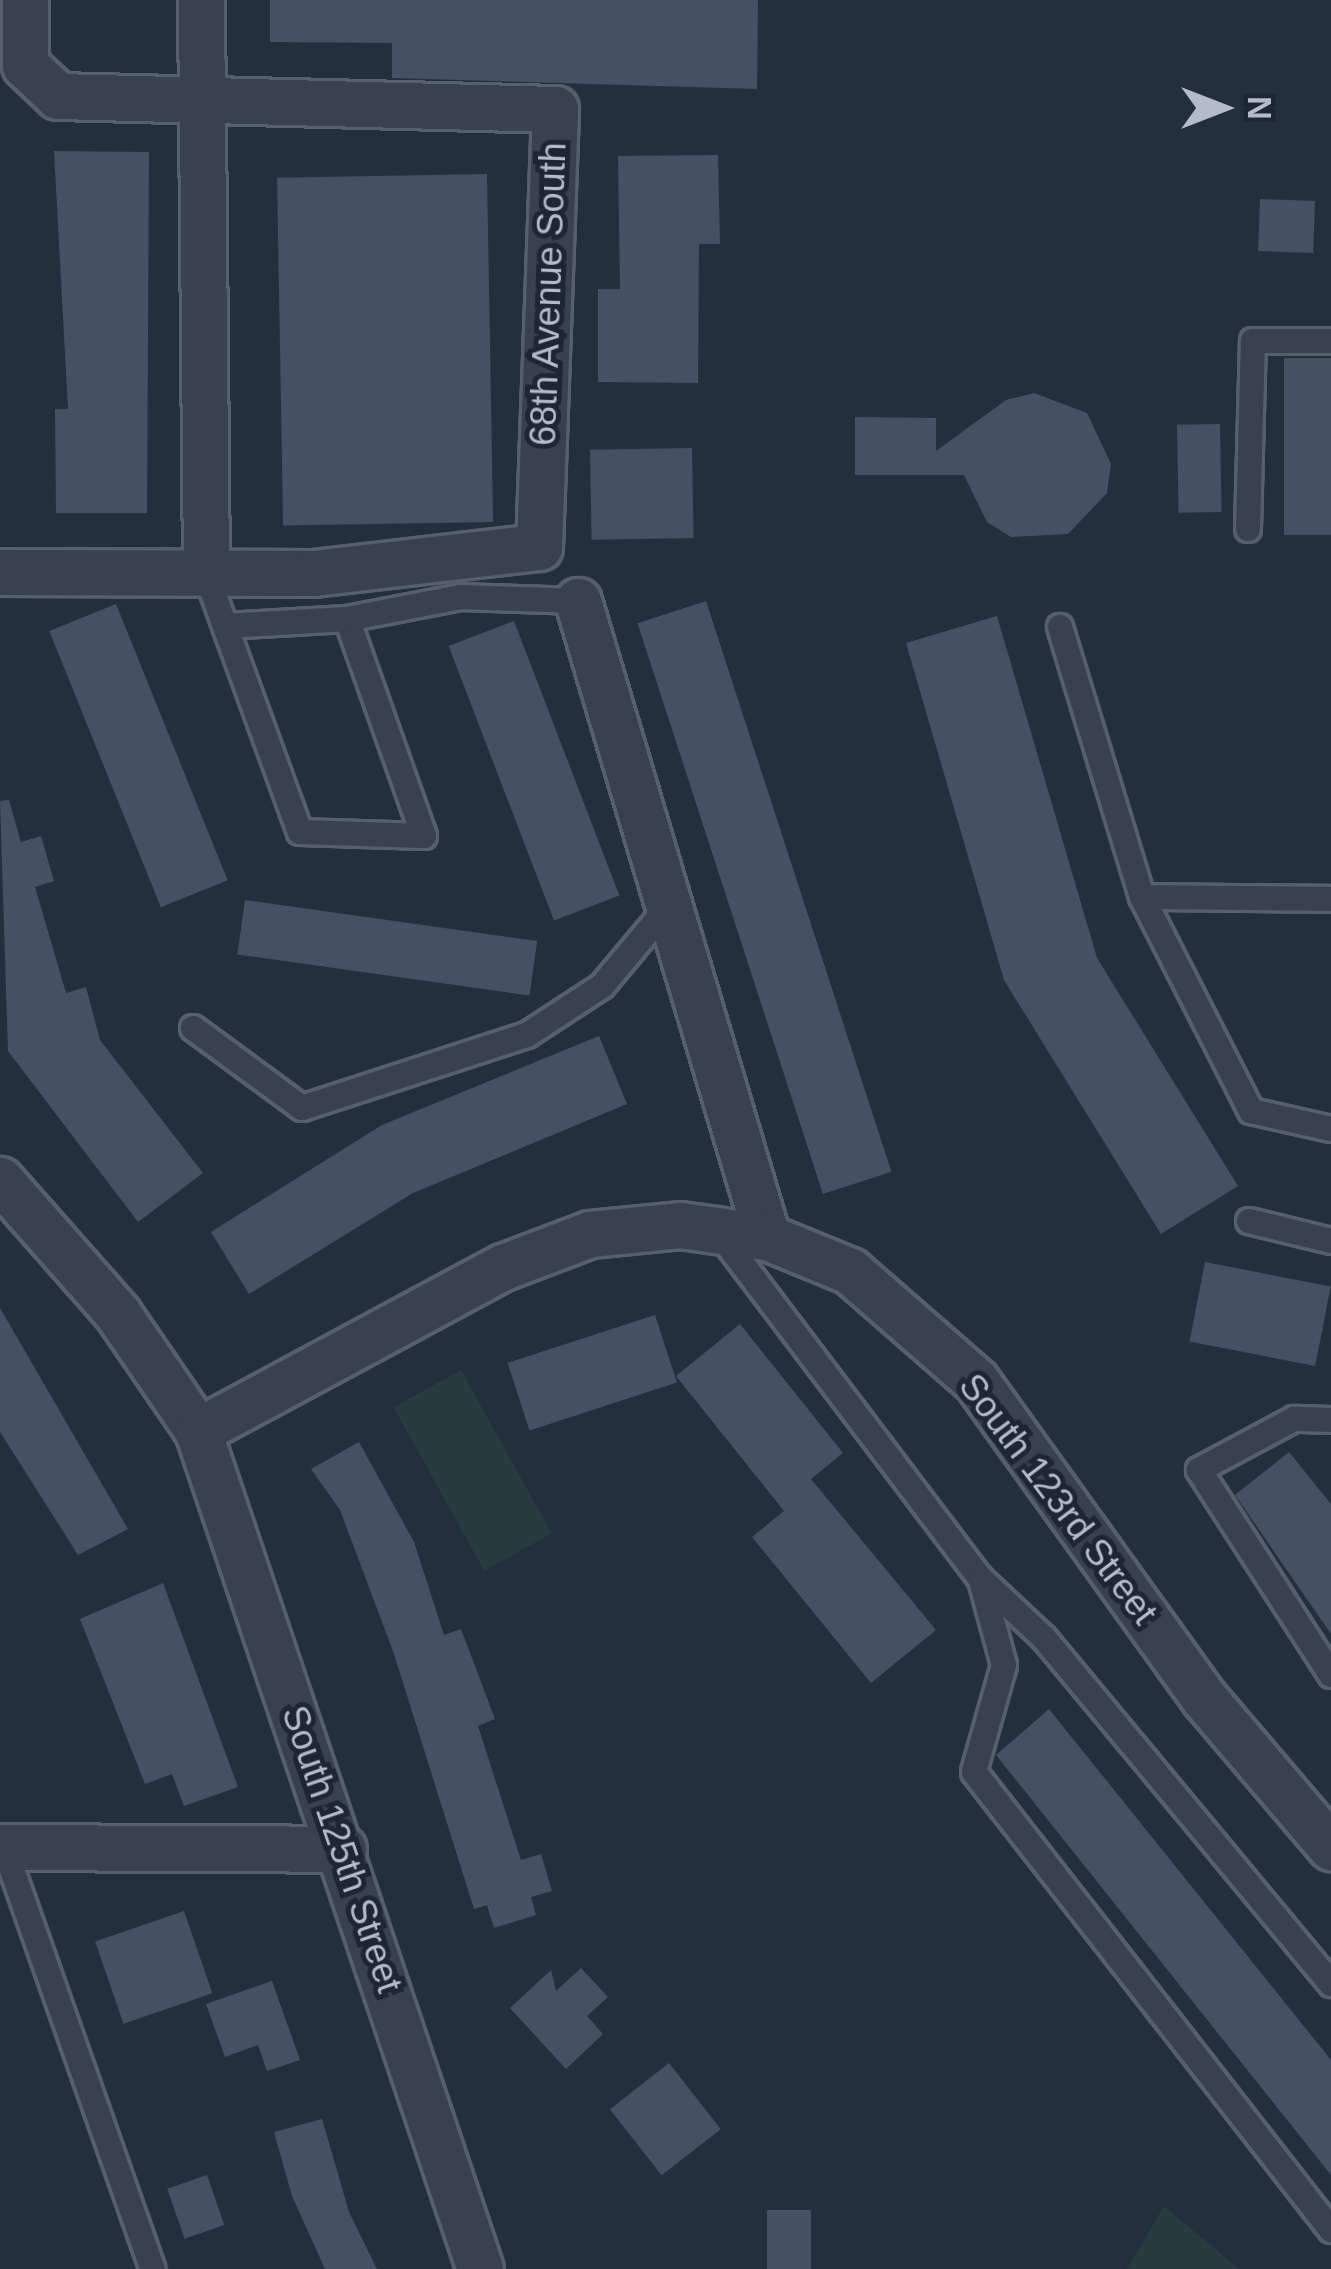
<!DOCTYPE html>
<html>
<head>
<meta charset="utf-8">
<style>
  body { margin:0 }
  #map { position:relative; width:1331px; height:2269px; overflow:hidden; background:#242f3e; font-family:Arial,sans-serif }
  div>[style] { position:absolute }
  .green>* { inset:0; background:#263c3f; transform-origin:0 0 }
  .building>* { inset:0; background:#455162; transform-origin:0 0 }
  .roads { filter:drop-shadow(3px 0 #565f6c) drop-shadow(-3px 0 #565f6c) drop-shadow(0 3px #565f6c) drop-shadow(0 -3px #565f6c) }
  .service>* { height:24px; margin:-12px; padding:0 12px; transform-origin:12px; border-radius:12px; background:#38414e }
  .minor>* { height:45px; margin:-22.5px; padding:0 22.5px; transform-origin:22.5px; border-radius:22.5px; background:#38414e }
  span { translate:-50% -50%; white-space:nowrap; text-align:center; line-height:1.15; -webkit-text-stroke:10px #1d2633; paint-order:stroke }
  .street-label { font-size:36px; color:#b4bcc9 }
  .north { position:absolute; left:1163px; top:48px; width:120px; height:120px; -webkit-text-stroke:9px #1d2633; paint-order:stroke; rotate:90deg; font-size:33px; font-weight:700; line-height:48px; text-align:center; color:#b4bcc9 }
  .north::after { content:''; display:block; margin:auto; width:42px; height:54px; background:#b4bcc9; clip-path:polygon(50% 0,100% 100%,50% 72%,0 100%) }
</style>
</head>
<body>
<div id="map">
  <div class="green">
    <div style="left:461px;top:1370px;width:187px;height:77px;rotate:61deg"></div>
    <div style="clip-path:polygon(1164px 2206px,1239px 2269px,1127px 2269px)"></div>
  </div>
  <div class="building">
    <div style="clip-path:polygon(270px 0,758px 0,757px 89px,392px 78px,392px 43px,270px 42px)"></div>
    <div style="clip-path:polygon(54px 151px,149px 152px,147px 513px,56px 513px,55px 409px,68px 409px)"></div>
    <div style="clip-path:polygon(718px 155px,720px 244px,699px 244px,698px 383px,598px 382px,598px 289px,620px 289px,618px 156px)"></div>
    <div style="left:487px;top:174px;width:348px;height:210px;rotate:89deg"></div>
    <div style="left:1260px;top:199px;width:55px;height:52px;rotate:2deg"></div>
    <div style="left:1284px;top:358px;width:47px;height:177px"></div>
    <div style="clip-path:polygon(1034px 393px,1087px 413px,1111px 464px,1107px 493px,1068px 534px,1011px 537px,987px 522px,964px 475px,855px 475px,855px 417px,936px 418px,936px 451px,1006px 400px)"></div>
    <div style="left:1220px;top:424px;width:88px;height:43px;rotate:89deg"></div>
    <div style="left:692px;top:448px;width:90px;height:102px;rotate:89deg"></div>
    <div style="left:706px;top:601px;width:600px;height:72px;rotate:72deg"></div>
    <div style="left:116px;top:604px;width:298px;height:72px;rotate:68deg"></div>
    <div style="clip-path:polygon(997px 616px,1097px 958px,1238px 1186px,1161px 1234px,1004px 980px,906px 643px)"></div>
    <div style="left:514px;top:621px;width:294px;height:70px;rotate:69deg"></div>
    <div style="clip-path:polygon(9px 800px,21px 842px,41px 836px,54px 881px,35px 887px,66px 993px,86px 987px,100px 1040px,203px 1173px,138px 1222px,8px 1051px,0 801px)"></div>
    <div style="left:245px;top:900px;width:295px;height:55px;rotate:8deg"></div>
    <div style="clip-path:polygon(599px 1036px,627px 1104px,413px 1193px,249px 1294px,211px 1232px,382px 1125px)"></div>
    <div style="left:1205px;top:1262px;width:128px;height:81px;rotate:11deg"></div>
    <div style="clip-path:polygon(0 1308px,128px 1529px,78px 1555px,0 1432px)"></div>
    <div style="left:655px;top:1315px;width:71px;height:155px;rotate:72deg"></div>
    <div style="clip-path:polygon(740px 1324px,843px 1453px,811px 1479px,936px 1630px,871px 1683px,752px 1537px,784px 1511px,676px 1376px)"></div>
    <div style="clip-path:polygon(359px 1442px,414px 1542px,444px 1635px,461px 1629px,495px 1719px,478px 1726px,521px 1860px,541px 1854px,552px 1891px,531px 1897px,536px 1915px,494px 1928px,487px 1905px,474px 1909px,394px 1654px,340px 1510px,311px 1469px)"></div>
    <div style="clip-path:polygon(1289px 1452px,1331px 1504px,1331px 1634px,1235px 1495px)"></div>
    <div style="clip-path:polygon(163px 1583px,238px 1787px,184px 1806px,172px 1774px,145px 1784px,80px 1619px)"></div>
    <div style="clip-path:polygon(1049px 1709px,1331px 2060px,1331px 2175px,996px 1755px)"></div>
    <div style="left:184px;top:1911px;width:87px;height:94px;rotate:71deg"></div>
    <div style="clip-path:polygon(581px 1968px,608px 1997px,587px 2016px,603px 2034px,566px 2069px,510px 2008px,551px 1970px,556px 1991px)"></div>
    <div style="clip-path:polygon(272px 1981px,300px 2060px,267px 2071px,258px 2045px,225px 2057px,206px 2004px)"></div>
    <div style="left:669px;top:2063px;width:84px;height:75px;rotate:52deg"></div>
    <div style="clip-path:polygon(322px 2119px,349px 2212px,377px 2269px,325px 2269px,292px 2196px,274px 2132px)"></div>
    <div style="left:207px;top:2175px;width:53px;height:42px;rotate:71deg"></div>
    <div style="left:767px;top:2210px;width:44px;height:59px"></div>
  </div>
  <div class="roads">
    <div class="service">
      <div style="left:1248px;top:529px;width:188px;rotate:-88.5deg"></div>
      <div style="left:1253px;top:341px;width:78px"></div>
      <div style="left:206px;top:573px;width:56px;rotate:70.3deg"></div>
      <div style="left:225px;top:626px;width:219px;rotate:70deg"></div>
      <div style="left:300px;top:832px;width:124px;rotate:1.8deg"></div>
      <div style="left:424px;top:836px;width:230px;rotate:-109.5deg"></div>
      <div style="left:347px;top:619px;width:122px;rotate:176.7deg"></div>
      <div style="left:347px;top:619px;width:116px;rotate:-10.9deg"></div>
      <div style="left:461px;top:597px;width:117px;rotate:2deg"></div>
      <div style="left:1060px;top:627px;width:282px;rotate:73.1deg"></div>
      <div style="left:1142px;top:897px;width:240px;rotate:63deg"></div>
      <div style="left:1251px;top:1111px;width:82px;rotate:12.7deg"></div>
      <div style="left:1142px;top:897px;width:189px;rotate:0.6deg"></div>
      <div style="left:193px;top:1028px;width:135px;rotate:36.3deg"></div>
      <div style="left:302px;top:1108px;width:237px;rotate:-18deg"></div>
      <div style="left:527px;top:1035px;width:90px;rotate:-33.2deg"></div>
      <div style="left:602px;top:986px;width:104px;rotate:-50.1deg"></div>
      <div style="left:1249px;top:1221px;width:84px;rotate:13.7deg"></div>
      <div style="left:719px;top:1233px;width:433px;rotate:52.9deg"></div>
      <div style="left:980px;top:1578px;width:88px;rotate:43.2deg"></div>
      <div style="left:1044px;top:1638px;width:450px;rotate:50.3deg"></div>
      <div style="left:1331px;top:1420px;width:37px;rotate:-178deg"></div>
      <div style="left:1294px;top:1419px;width:108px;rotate:151.8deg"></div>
      <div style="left:1199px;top:1470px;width:244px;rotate:57.2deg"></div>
      <div style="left:981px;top:1580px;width:88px;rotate:74.9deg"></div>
      <div style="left:1004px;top:1665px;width:111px;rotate:105.7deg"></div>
      <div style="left:974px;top:1772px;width:581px;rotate:52.06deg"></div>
      <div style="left:4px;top:1847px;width:448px;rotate:70.6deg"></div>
    </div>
    <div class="minor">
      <div style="left:201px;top:0;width:573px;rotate:89.5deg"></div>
      <div style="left:0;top:572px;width:313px;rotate:0.2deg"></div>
      <div style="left:313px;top:573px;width:227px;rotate:-6.6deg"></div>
      <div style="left:539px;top:547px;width:438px;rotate:-87.9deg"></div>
      <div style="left:555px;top:109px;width:497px;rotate:-178.5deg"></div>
      <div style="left:58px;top:96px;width:45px;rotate:-136.8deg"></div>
      <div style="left:25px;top:65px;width:65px;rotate:-90deg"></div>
      <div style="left:578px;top:601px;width:663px;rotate:73.45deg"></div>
      <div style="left:0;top:1180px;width:179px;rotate:48.6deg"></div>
      <div style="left:118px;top:1314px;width:142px;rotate:55.6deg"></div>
      <div style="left:198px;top:1431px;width:884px;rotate:71.4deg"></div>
      <div style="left:198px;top:1431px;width:346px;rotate:-28.3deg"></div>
      <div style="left:503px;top:1267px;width:93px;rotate:-20.8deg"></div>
      <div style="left:590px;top:1234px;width:90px;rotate:-5.7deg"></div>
      <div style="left:680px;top:1225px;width:88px;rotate:7.9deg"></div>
      <div style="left:767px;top:1237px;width:90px;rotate:22.3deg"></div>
      <div style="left:850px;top:1271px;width:167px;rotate:41.1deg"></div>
      <div style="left:976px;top:1381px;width:390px;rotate:54.3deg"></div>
      <div style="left:1204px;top:1698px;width:196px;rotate:49.6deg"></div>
      <div style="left:0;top:1847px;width:343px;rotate:0.3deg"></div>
    </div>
  </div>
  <div class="street-label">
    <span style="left:548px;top:294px;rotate:-88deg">68th Avenue South</span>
    <span style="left:1058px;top:1499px;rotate:53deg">South 123rd Street</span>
    <span style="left:342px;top:1849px;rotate:71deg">South 125th Street</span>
  </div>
  <div class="north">N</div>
</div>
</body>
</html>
